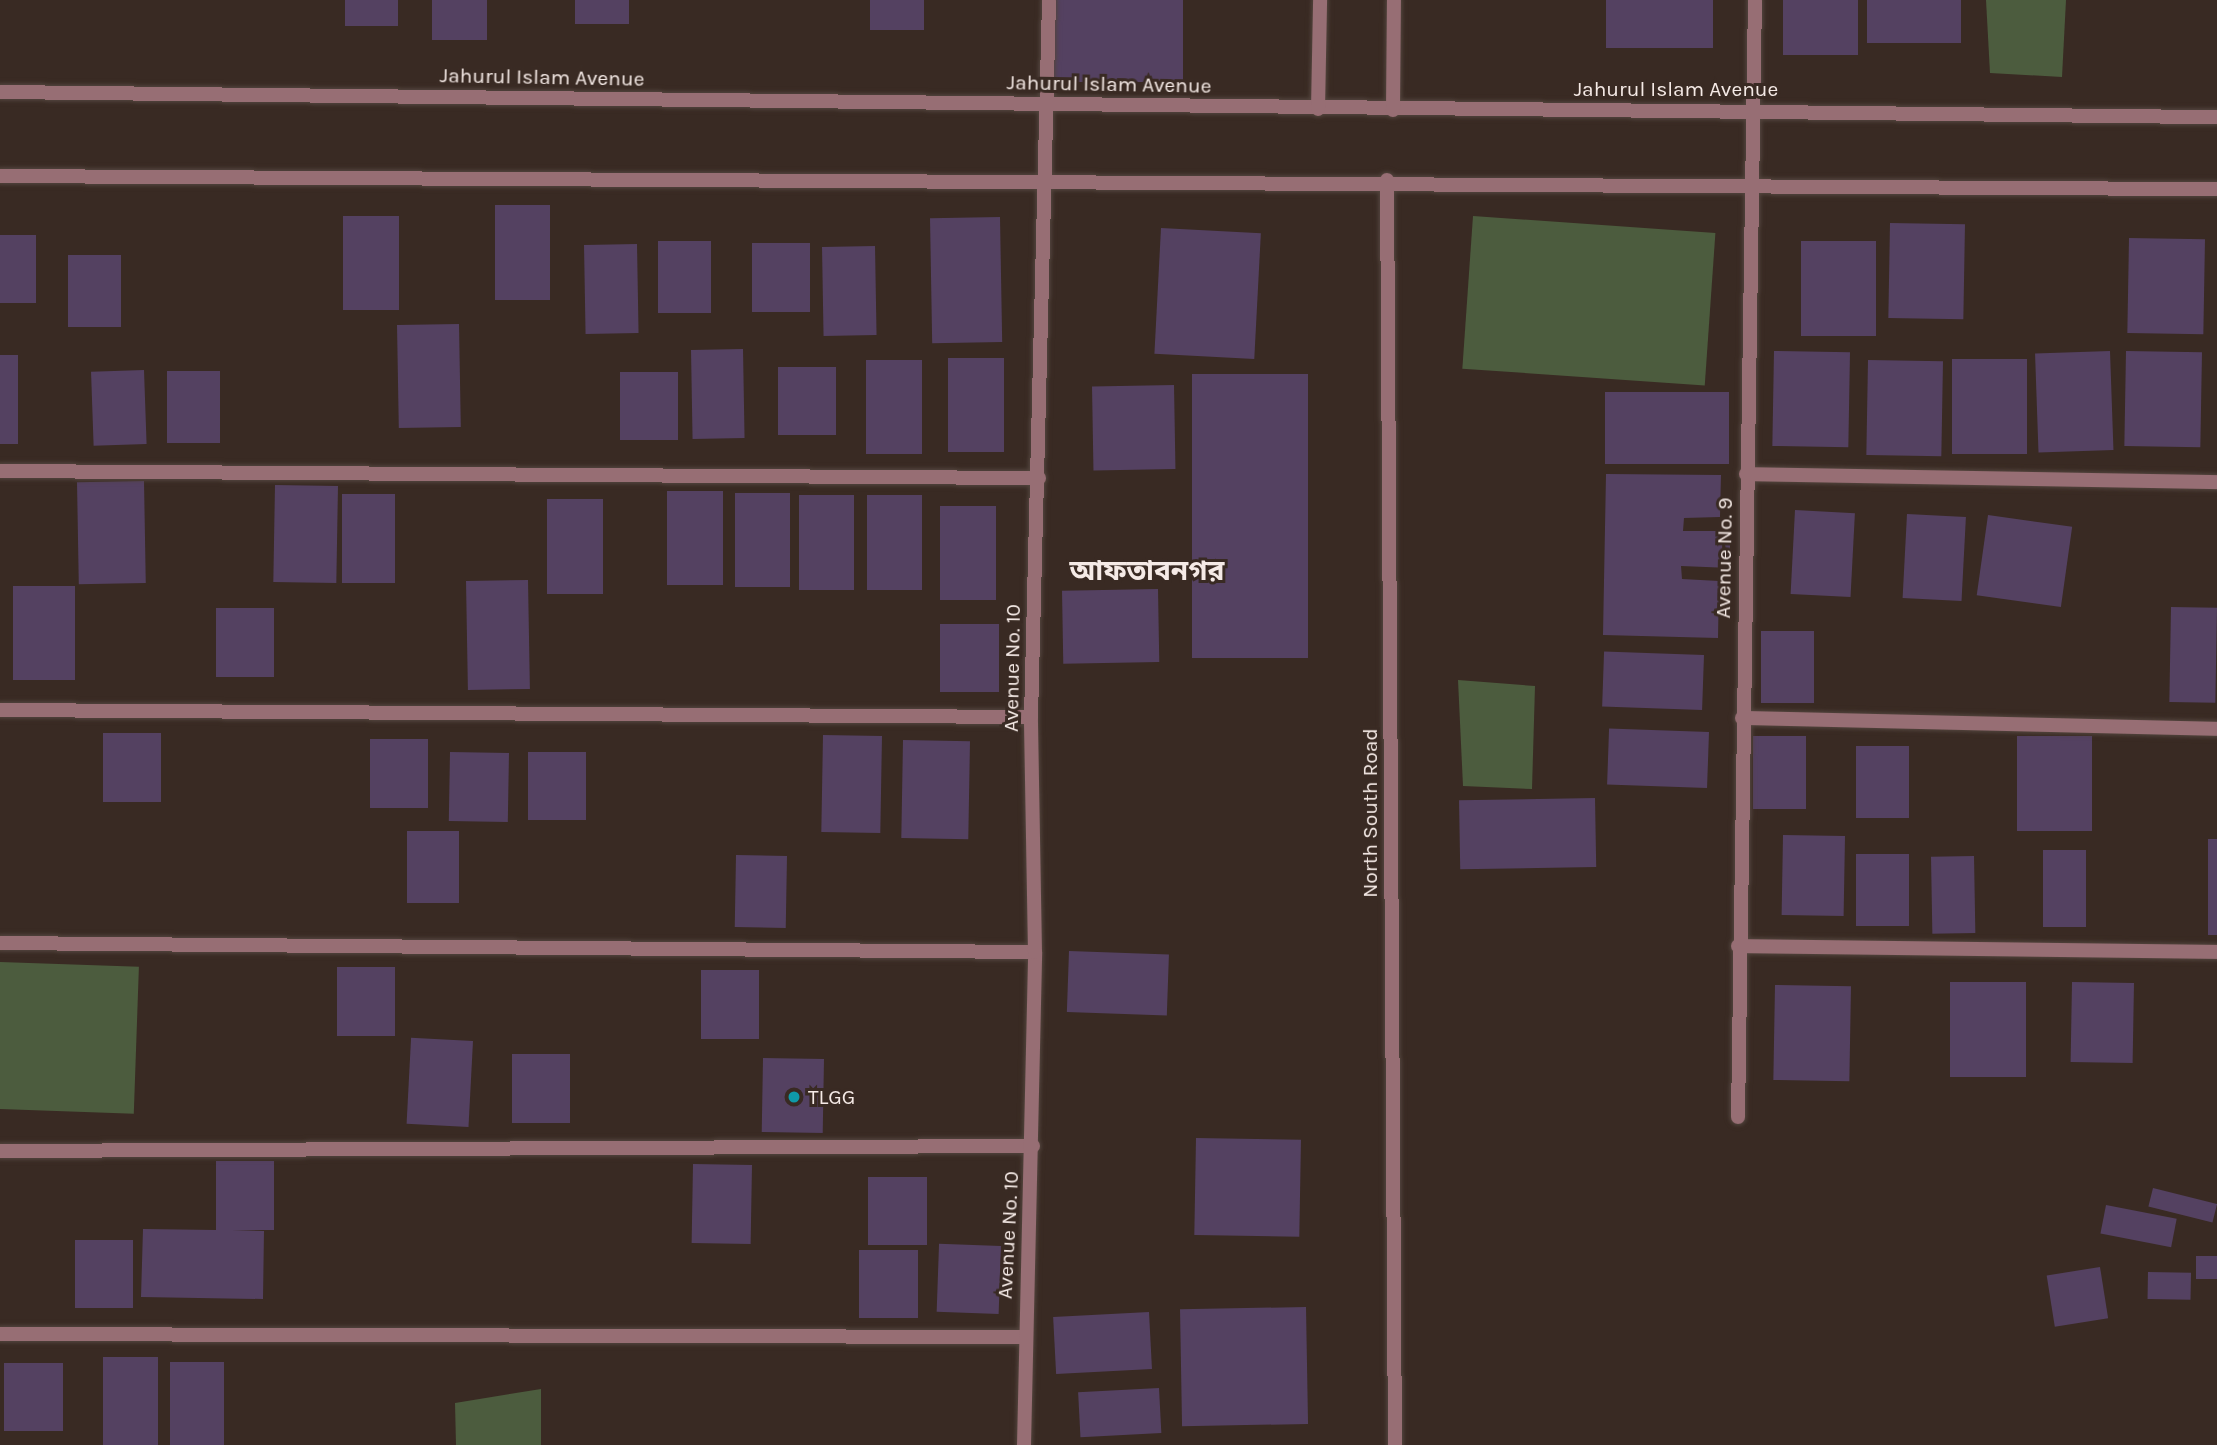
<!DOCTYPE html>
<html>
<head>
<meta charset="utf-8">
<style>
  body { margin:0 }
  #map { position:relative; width:2217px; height:1445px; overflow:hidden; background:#392a23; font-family:Karla,"Noto Sans Bengali",sans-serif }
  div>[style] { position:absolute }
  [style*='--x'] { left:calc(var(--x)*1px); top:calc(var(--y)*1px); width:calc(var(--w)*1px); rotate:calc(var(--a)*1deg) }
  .green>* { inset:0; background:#4c5c3e; transform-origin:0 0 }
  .building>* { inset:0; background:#544161; transform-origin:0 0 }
  .roads { filter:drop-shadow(0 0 2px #53453e) drop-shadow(0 0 2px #53453e) }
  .minor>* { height:14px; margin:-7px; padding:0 7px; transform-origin:7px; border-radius:7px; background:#976e74 }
  .tertiary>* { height:14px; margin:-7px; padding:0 7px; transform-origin:7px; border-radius:7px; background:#976e74 }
  .dots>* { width:19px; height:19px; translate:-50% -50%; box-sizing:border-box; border:4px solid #392a23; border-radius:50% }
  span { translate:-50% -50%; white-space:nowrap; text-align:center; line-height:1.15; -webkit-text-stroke:6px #392a23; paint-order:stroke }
  .street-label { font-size:21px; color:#f5eae6 }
  .poi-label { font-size:21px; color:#f5eae6 }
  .left { translate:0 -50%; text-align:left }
  .district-label { font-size:28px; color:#f5eae6; font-weight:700 }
</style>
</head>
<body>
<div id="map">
  <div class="green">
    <div style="clip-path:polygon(1986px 0,2066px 0,2062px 77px,1990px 73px)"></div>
    <div style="left:1473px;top:216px;width:243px;height:153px;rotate:4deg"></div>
    <div style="clip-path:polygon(1458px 680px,1535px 686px,1532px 789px,1463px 786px)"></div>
    <div style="left:0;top:962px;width:139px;height:147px;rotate:2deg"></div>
    <div style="clip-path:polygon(541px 1389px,541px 1445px,456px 1445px,455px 1403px)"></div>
  </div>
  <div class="building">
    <div style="left:345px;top:0;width:53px;height:26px"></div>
    <div style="left:432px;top:0;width:55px;height:40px"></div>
    <div style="left:575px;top:0;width:54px;height:24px"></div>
    <div style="left:870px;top:0;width:54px;height:30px"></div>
    <div style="left:1049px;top:0;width:134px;height:82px"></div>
    <div style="left:1606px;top:0;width:107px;height:48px"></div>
    <div style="left:1783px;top:0;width:75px;height:55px"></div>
    <div style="left:1867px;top:0;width:94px;height:43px"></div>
    <div style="left:495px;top:205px;width:55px;height:95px"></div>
    <div style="left:343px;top:216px;width:56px;height:94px"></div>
    <div style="left:1000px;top:217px;width:125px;height:70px;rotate:89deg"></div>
    <div style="left:1890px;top:223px;width:75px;height:95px;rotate:1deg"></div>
    <div style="left:1161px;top:228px;width:100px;height:126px;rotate:3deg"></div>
    <div style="left:0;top:235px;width:36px;height:68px"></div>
    <div style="left:2129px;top:238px;width:76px;height:95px;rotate:1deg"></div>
    <div style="left:658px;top:241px;width:53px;height:72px"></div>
    <div style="left:1801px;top:241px;width:75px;height:95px"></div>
    <div style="left:752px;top:243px;width:58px;height:69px"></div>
    <div style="left:637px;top:244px;width:89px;height:53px;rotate:89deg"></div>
    <div style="left:875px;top:246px;width:89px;height:53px;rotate:89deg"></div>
    <div style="left:68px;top:255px;width:53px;height:72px"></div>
    <div style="left:459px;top:324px;width:103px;height:62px;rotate:89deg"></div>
    <div style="left:743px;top:349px;width:89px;height:52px;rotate:89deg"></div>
    <div style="left:1774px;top:351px;width:76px;height:95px;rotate:1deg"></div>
    <div style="left:2110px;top:351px;width:99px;height:75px;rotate:88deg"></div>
    <div style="left:2126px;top:351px;width:76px;height:95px;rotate:1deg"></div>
    <div style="left:0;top:355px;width:18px;height:89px"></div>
    <div style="left:1004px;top:358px;width:94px;height:56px;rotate:90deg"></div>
    <div style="left:1952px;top:359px;width:75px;height:95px"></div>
    <div style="left:866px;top:360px;width:56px;height:94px"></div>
    <div style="left:1868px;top:360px;width:75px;height:95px;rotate:1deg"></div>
    <div style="left:778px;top:367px;width:58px;height:68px"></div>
    <div style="left:144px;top:370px;width:74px;height:53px;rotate:88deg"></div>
    <div style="left:167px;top:371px;width:53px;height:72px"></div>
    <div style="left:620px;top:372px;width:58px;height:68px"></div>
    <div style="left:1192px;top:374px;width:116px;height:284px"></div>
    <div style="left:1174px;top:385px;width:84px;height:82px;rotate:89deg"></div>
    <div style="left:1605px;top:392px;width:124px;height:72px"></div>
    <div style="clip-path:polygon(1606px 474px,1721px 475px,1720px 517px,1684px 518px,1683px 531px,1730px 531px,1730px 568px,1681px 566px,1682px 579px,1719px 581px,1718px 638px,1603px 635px)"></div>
    <div style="left:144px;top:481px;width:102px;height:67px;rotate:89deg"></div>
    <div style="left:275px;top:485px;width:63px;height:97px;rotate:1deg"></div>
    <div style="left:667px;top:491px;width:56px;height:94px"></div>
    <div style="left:735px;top:493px;width:55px;height:94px"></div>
    <div style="left:342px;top:494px;width:53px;height:89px"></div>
    <div style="left:799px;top:495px;width:55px;height:95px"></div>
    <div style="left:867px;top:495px;width:55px;height:95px"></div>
    <div style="left:547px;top:499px;width:56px;height:95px"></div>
    <div style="left:940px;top:506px;width:56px;height:94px"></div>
    <div style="left:1795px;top:510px;width:60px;height:84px;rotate:3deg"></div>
    <div style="left:1907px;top:514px;width:59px;height:84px;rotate:3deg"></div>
    <div style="left:1988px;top:515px;width:85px;height:81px;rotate:8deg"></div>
    <div style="left:528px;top:580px;width:109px;height:62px;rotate:89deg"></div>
    <div style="left:13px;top:586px;width:62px;height:94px"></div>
    <div style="left:1158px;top:589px;width:73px;height:96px;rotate:89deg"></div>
    <div style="left:2171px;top:607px;width:46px;height:95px;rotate:1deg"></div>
    <div style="left:216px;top:608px;width:58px;height:69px"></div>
    <div style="left:940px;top:624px;width:59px;height:68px"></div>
    <div style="left:1761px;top:631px;width:53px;height:72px"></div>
    <div style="left:1704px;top:655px;width:55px;height:100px;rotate:92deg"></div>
    <div style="left:1709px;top:732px;width:56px;height:100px;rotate:92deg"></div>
    <div style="left:103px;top:733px;width:58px;height:69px"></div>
    <div style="left:823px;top:735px;width:59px;height:97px;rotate:1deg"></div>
    <div style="left:1753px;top:736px;width:53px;height:73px"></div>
    <div style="left:2017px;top:736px;width:75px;height:95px"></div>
    <div style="left:370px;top:739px;width:58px;height:69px"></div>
    <div style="left:903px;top:740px;width:67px;height:98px;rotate:1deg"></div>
    <div style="left:1856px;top:746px;width:53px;height:72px"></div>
    <div style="left:450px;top:752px;width:59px;height:69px;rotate:1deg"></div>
    <div style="left:528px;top:752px;width:58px;height:68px"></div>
    <div style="left:1595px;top:798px;width:69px;height:136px;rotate:89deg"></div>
    <div style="left:407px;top:831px;width:52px;height:72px"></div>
    <div style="left:1845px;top:836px;width:80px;height:62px;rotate:91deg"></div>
    <div style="left:2208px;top:839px;width:9px;height:96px"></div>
    <div style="left:2043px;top:850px;width:43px;height:77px"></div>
    <div style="left:1856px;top:854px;width:53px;height:72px"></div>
    <div style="left:736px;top:855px;width:51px;height:72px;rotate:1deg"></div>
    <div style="left:1974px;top:856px;width:77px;height:43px;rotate:89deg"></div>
    <div style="left:1069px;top:951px;width:100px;height:61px;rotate:2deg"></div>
    <div style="left:337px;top:967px;width:58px;height:69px"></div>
    <div style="left:701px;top:970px;width:58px;height:69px"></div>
    <div style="left:1950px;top:982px;width:76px;height:95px"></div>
    <div style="left:2134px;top:983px;width:80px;height:62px;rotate:91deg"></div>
    <div style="left:1775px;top:985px;width:76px;height:95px;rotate:1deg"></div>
    <div style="left:473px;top:1041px;width:86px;height:62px;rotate:93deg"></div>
    <div style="left:512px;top:1054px;width:58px;height:69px"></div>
    <div style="left:824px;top:1059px;width:74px;height:61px;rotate:91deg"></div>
    <div style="left:1196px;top:1138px;width:105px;height:97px;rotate:1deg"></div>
    <div style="clip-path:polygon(216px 1161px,274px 1161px,274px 1230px,232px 1230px,264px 1231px,263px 1299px,141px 1297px,143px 1229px,216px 1230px)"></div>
    <div style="left:752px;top:1165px;width:79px;height:59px;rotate:91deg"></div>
    <div style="left:868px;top:1177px;width:59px;height:68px"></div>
    <div style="left:2153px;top:1188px;width:66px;height:19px;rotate:14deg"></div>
    <div style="left:2106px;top:1205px;width:72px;height:29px;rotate:11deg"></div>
    <div style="left:75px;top:1240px;width:58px;height:68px"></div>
    <div style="left:1001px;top:1246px;width:68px;height:62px;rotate:92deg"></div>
    <div style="left:859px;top:1250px;width:59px;height:68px"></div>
    <div style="left:2196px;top:1256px;width:21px;height:23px"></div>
    <div style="left:2100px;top:1267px;width:52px;height:54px;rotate:81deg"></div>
    <div style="left:2148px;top:1272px;width:43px;height:27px;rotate:1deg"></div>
    <div style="left:1306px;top:1307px;width:117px;height:126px;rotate:89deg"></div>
    <div style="left:1149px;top:1312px;width:57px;height:96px;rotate:87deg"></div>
    <div style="left:103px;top:1357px;width:55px;height:88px"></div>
    <div style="left:170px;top:1362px;width:54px;height:83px"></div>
    <div style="left:4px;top:1363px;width:59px;height:68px"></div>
    <div style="left:1159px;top:1388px;width:45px;height:81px;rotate:87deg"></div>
  </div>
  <div class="roads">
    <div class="minor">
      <div style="--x:1387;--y:180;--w:1265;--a:89.64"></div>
      <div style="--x:0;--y:471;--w:1039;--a:0.39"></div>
      <div style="--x:1746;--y:474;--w:471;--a:1"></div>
      <div style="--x:0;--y:710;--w:1031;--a:0.39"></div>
      <div style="--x:1742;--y:718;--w:475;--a:1.3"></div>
      <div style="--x:0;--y:943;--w:1035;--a:0.5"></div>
      <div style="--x:1738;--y:946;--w:479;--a:0.7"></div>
      <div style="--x:1738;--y:1117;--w:1117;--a:-89.13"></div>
      <div style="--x:0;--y:1151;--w:1033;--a:-0.28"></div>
      <div style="--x:0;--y:1334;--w:1024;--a:0.17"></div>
      <div style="--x:1024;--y:1445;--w:493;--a:-88.7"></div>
      <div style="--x:1035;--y:952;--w:235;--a:-91"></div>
      <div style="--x:1031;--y:717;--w:717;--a:-88.56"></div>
    </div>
    <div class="tertiary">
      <div style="--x:0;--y:92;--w:2217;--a:0.65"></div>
      <div style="--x:1318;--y:109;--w:109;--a:-88.9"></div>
      <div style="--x:1393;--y:110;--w:110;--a:-89.5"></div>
      <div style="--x:0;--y:176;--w:2217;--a:0.34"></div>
    </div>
  </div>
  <div class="dots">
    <div style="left:794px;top:1097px;background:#0f9aa8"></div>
  </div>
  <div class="street-label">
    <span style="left:542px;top:77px;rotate:1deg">Jahurul Islam Avenue</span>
    <span style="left:1109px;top:84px;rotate:1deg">Jahurul Islam Avenue</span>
    <span style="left:1676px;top:89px">Jahurul Islam Avenue</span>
    <span style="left:1724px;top:558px;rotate:-89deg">Avenue No. 9</span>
    <span style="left:1012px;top:668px;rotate:-89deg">Avenue No. 10</span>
    <span style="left:1370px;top:813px;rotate:-90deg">North South Road</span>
    <span style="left:1008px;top:1235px;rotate:-87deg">Avenue No. 10</span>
  </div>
  <div class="poi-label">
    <span class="left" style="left:808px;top:1097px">TLGG</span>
  </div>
  <div class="district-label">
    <span style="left:1147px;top:571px">আফতাবনগর</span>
  </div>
</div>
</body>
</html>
